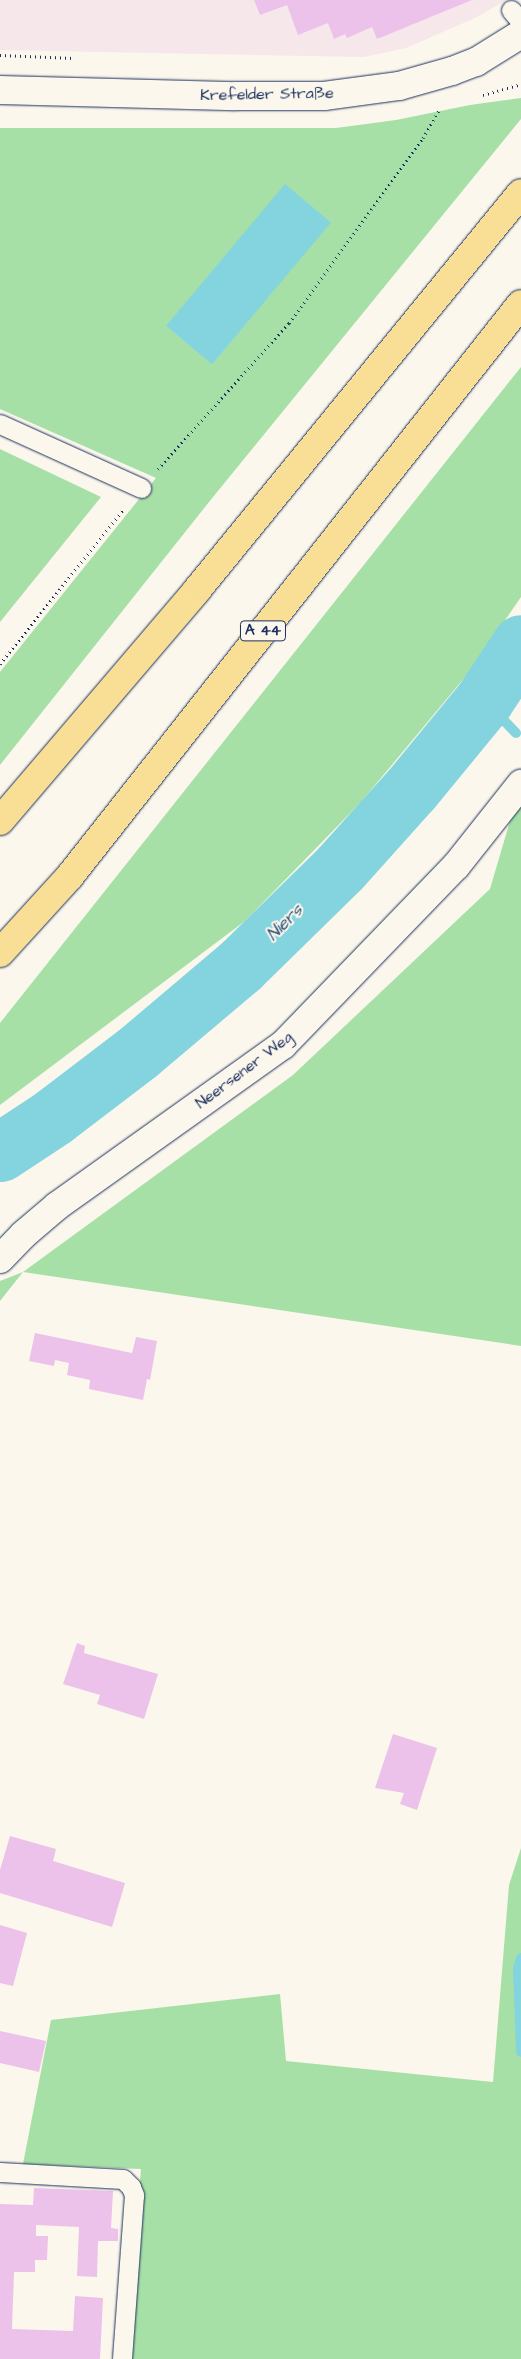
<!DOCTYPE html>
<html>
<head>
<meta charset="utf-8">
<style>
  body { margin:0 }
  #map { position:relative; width:521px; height:2359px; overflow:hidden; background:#fbf7ec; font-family:"Architects Daughter",sans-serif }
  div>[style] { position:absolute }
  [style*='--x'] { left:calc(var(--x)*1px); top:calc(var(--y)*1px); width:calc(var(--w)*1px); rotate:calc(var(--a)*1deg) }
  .built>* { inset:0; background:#f6e7eb }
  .green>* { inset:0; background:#a6e0a6 }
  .water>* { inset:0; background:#84d4df; transform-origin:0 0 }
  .stream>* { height:10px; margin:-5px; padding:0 5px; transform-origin:5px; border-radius:5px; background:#84d4df }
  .river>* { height:59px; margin:-29.5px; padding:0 29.5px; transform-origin:29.5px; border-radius:29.5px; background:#84d4df }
  .building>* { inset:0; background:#ecc2ea }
  .path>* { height:3px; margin-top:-1.5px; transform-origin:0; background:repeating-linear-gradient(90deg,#1b2f5e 0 1px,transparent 0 5px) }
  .roads { filter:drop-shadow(0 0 1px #1b2f5e) drop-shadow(0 0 1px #1b2f5e) }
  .lane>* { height:19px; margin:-9.5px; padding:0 9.5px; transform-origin:9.5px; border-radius:9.5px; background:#fbf7ec }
  .street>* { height:28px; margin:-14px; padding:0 14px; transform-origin:14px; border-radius:14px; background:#fbf7ec }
  .secondary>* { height:28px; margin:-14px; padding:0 14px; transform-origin:14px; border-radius:14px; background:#fbf7ec }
  .highway>* { height:28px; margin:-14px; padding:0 14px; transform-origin:14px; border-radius:14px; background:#f9df96 }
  span { translate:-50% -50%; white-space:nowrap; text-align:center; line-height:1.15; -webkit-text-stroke:4px #fbf7ec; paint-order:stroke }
  .shield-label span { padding:1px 4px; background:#fbf7ec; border:1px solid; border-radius:4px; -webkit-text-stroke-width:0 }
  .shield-label { font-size:15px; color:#1b2f5e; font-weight:700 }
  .street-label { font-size:16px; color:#1b2f5e }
  .water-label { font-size:18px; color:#35587e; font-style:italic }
</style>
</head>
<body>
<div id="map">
  <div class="built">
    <div style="clip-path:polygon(0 0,506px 0,475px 18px,406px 48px,364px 57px,0 50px)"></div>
  </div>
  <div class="green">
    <div style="clip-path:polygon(521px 98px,521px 119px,209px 502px,0 765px,0 672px,156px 478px,0 409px,0 128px,336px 128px,396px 120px,470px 105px)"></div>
    <div style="clip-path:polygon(521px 367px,521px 597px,470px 671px,361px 802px,245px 921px,0 1105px,0 1023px)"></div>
    <div style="clip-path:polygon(0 449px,101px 497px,0 622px)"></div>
    <div style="clip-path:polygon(521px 797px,521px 1346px,23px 1272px,0 1301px,0 1281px,23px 1272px,293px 1075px,490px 889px,515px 804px)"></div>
    <div style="clip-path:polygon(521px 1848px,521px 2359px,126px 2359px,141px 2169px,23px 2164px,51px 2020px,280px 1994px,286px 2061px,493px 2082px,509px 1885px)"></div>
  </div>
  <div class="water">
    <div style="left:285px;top:184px;width:60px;height:185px;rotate:40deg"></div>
  </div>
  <div class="stream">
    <div style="--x:484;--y:700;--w:46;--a:45.9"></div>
    <div style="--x:521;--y:1958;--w:11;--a:105"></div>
    <div style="--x:518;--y:1969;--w:83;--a:87.9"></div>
  </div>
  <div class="river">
    <div style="--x:0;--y:1152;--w:64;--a:-33.4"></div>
    <div style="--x:53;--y:1117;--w:106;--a:-37.3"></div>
    <div style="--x:137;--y:1053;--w:135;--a:-40.2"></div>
    <div style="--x:240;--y:966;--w:140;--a:-44.4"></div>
    <div style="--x:340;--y:868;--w:106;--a:-48.1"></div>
    <div style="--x:411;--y:789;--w:115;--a:-50.6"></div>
    <div style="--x:484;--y:700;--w:67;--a:-56.5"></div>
  </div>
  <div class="building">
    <div style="clip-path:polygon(254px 0,472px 0,377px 39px,372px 27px,347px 38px,345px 34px,334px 39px,328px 23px,298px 35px,287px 5px,260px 15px)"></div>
    <div style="clip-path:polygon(35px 1333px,132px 1353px,136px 1337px,157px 1341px,150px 1380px,147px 1379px,143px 1400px,89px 1389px,90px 1380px,67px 1375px,69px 1363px,55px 1360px,54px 1366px,29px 1361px)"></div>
    <div style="clip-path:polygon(77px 1643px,85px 1646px,84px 1653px,158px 1674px,144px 1719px,97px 1704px,100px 1695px,63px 1684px)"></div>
    <div style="clip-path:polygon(393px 1734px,437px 1748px,417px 1810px,400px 1804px,404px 1793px,375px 1788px)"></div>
    <div style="clip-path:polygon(10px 1836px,56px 1849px,53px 1861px,125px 1883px,112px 1927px,0 1893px,0 1870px)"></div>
    <div style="clip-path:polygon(0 1925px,27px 1933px,13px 1986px,0 1983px)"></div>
    <div style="clip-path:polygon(0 2031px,46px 2041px,39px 2072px,0 2063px)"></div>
    <div style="clip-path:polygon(34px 2188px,113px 2191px,111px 2228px,118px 2229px,118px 2241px,98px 2241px,97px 2277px,77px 2276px,79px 2227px,36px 2225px,36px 2236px,48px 2236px,47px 2260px,35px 2260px,35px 2272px,14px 2272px,12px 2329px,73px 2331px,75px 2296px,103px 2298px,100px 2359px,0 2359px,0 2204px,33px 2205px)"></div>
  </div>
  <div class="path">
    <div style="--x:0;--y:55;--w:74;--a:2.3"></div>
    <div style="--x:483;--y:95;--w:40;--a:-16"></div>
    <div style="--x:158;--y:469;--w:196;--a:-48.1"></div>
    <div style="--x:289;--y:323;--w:228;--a:-54.1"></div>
    <div style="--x:423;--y:138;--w:34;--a:-60"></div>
    <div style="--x:0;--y:664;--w:197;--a:-51.4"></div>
  </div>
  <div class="roads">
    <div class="lane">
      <div style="--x:511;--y:10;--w:16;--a:50"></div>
      <div style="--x:0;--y:424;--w:155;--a:24.4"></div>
      <div style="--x:0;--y:2172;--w:123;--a:3.3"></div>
      <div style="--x:123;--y:2179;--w:11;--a:45"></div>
      <div style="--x:131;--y:2187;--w:9;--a:69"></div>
      <div style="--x:134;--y:2195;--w:164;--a:94.2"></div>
    </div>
    <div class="street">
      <div style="--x:0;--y:1259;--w:33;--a:-46"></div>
      <div style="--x:23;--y:1235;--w:45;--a:-40.5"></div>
      <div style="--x:57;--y:1206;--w:277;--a:-35.5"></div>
      <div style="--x:283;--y:1045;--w:249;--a:-46"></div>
      <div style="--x:456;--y:866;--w:105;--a:-51.6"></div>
    </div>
    <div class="secondary">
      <div style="--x:0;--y:90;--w:236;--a:1.5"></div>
      <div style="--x:236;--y:96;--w:88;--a:0"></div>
      <div style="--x:324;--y:96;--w:76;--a:-7.6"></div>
      <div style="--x:399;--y:86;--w:55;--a:-15.8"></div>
      <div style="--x:452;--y:71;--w:26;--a:-21"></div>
      <div style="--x:476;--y:62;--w:53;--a:-31.9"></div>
    </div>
    <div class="highway">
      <div style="--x:0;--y:821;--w:304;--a:-49.5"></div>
      <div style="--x:197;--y:590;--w:512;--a:-50.78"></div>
      <div style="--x:0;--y:953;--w:104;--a:-47.7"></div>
      <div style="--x:70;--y:876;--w:728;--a:-51.75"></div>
    </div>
  </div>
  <div class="shield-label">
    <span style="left:263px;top:631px">A 44</span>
  </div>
  <div class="street-label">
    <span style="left:267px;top:94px;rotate:-1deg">Krefelder Straße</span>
    <span style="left:244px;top:1070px;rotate:-37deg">Neersener Weg</span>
  </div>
  <div class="water-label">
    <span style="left:285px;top:923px;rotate:-45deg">Niers</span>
  </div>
</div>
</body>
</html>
